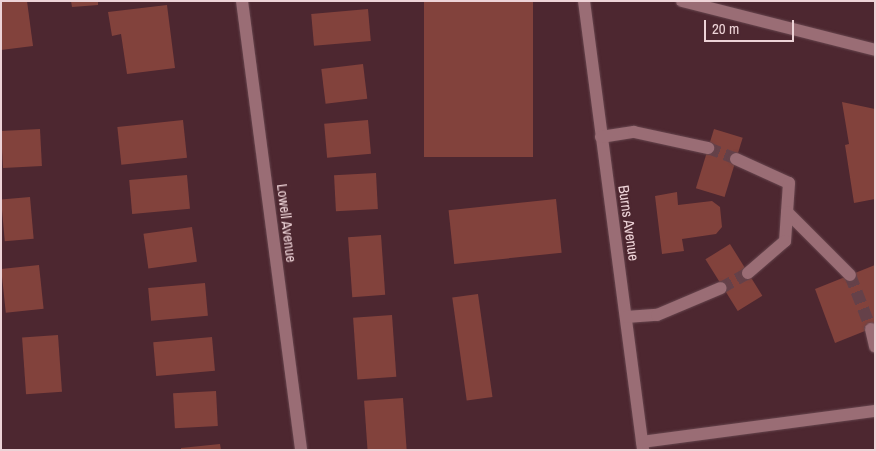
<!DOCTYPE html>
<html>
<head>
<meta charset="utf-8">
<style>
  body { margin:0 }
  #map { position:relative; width:876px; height:451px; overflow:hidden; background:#4d2730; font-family:"Archivo Narrow",sans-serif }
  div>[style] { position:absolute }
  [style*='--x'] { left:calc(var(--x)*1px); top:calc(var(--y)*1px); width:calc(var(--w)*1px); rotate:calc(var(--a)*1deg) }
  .building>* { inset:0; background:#82423c; transform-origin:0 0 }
  .minor-tunnel>* { height:12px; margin-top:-6px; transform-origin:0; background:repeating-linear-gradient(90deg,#654149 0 12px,transparent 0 18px) }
  .roads { filter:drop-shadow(0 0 1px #66454d) drop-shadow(0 0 1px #66454d) }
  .minor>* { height:12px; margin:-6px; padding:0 6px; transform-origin:6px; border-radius:6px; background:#9a6d75 }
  span { translate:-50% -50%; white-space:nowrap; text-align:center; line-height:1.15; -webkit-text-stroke:4.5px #4d2730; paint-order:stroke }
  .street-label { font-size:15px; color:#edd3d7 }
  .frame { position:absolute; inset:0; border:2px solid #edd3d7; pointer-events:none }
  .scale { position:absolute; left:704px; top:20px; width:90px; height:22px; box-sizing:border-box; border:2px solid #edd3d7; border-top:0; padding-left:6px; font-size:15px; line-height:18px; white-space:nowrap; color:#edd3d7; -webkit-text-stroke:4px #4d2730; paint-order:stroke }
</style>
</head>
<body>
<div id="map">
  <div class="building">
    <div style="clip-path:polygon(1px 1px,27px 1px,33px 46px,1px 50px)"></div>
    <div style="clip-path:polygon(71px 1px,98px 1px,98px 5px,72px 7px)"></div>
    <div style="left:424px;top:1px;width:109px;height:156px"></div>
    <div style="clip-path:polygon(167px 5px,175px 68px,127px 74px,121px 34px,112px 36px,108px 12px)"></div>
    <div style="left:368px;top:9px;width:32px;height:57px;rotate:85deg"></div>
    <div style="left:363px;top:64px;width:35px;height:42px;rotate:83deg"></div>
    <div style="clip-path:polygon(842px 102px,875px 109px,875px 199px,854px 203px,845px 145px,849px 144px)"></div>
    <div style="left:183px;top:120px;width:38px;height:66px;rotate:84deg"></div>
    <div style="left:368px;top:120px;width:34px;height:44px;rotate:85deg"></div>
    <div style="left:40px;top:129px;width:37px;height:39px;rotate:87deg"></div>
    <div style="left:714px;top:129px;width:30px;height:62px;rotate:17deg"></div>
    <div style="left:376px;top:173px;width:36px;height:42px;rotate:87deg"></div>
    <div style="left:187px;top:175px;width:34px;height:58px;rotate:85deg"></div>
    <div style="clip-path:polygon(677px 192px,678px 205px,712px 201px,720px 207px,722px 227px,716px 234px,682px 239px,684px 251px,662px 254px,655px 196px)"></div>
    <div style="left:30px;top:197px;width:42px;height:29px;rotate:85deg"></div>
    <div style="left:556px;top:199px;width:54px;height:108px;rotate:84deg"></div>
    <div style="left:192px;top:227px;width:35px;height:49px;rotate:82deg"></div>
    <div style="left:381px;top:235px;width:60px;height:33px;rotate:86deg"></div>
    <div style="left:730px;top:244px;width:61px;height:29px;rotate:58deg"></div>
    <div style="left:39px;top:265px;width:44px;height:38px;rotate:84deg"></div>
    <div style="clip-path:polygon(875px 265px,875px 327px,835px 343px,815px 289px)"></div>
    <div style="left:205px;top:283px;width:33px;height:57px;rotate:85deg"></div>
    <div style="left:478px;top:294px;width:104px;height:26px;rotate:82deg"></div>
    <div style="left:392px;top:315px;width:62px;height:39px;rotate:86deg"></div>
    <div style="left:58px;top:335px;width:57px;height:36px;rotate:86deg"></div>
    <div style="left:212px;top:337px;width:34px;height:59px;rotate:85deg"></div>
    <div style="left:216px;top:391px;width:35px;height:43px;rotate:87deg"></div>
    <div style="left:403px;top:398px;width:52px;height:39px;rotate:86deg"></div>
    <div style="clip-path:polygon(220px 444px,221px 450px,181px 450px,181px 448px)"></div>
  </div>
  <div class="minor-tunnel">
    <div style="--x:708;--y:148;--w:30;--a:21"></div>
    <div style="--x:850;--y:275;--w:58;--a:68.7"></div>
    <div style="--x:721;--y:288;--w:31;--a:-29"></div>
  </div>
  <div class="roads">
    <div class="minor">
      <div style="--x:242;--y:1;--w:453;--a:82.5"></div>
      <div style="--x:584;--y:1;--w:453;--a:82.5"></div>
      <div style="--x:682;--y:1;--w:199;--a:14.2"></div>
      <div style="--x:601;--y:137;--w:33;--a:-9"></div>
      <div style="--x:634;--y:132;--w:76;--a:12.2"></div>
      <div style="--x:736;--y:159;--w:58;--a:24.4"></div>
      <div style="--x:789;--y:183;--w:58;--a:93.9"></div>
      <div style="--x:785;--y:241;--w:49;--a:139.1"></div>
      <div style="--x:787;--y:212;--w:89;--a:45"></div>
      <div style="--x:626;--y:317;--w:31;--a:-4"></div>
      <div style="--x:657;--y:315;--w:69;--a:-22.9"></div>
      <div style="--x:871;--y:329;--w:18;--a:77"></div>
      <div style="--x:642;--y:442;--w:235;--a:-7.6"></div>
    </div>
  </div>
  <div class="street-label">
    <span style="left:287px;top:223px;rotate:83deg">Lowell Avenue</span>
    <span style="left:629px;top:223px;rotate:82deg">Burns Avenue</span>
  </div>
  <div class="frame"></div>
  <div class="scale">20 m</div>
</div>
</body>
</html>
